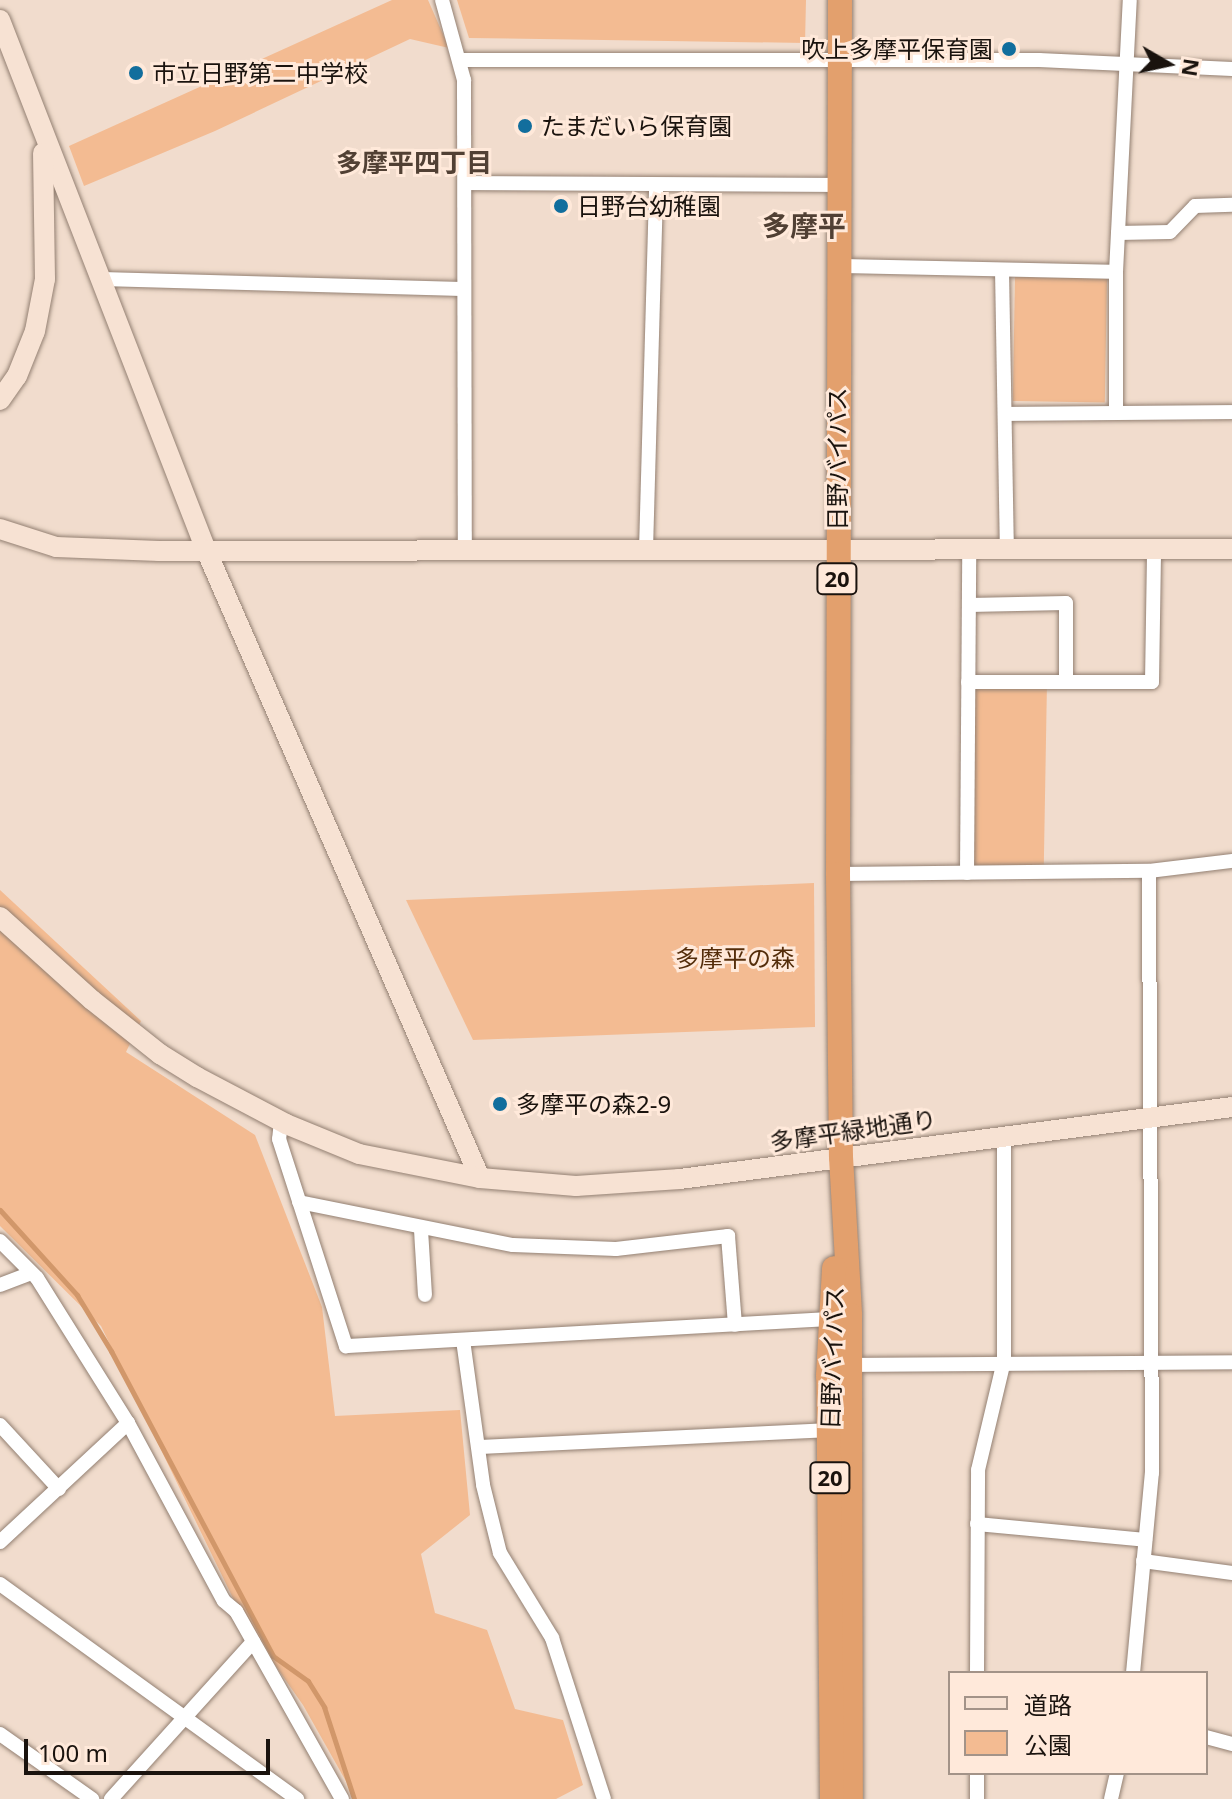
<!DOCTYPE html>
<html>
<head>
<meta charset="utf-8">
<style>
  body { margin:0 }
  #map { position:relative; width:1232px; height:1799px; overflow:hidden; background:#f1dccd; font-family:"Noto Sans","Noto Sans JP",sans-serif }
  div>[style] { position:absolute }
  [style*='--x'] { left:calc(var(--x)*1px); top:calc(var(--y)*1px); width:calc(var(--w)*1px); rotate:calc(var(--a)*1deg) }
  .green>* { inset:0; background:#f3bb92; transform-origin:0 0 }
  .stream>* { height:5px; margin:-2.5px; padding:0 2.5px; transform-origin:2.5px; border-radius:2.5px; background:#d1976a }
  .roads { filter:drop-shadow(0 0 2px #938072) drop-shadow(0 0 2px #938072) }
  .street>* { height:14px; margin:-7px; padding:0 7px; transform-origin:7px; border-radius:7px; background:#fff }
  .secondary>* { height:20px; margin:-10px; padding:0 10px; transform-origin:10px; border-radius:10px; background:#f7e2d3 }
  .highway>* { height:24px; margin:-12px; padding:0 12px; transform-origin:12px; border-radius:12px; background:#e3a06d }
  .dots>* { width:22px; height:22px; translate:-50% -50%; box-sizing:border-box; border:4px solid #ffe9da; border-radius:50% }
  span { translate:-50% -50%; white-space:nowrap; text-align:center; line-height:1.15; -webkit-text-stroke:6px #ffe9da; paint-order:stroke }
  .shield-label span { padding:2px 6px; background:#ffe9da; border:2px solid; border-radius:6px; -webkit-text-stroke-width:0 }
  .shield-label { font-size:22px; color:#1a130e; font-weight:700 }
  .poi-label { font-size:24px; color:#1a130e }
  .right { translate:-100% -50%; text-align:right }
  .left { translate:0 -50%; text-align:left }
  .street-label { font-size:24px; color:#1a130e }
  .park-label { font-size:24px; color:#542d0a }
  .neighbourhood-label { font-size:26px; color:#514034; font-weight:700 }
  .quarter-label { font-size:28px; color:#514034; font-weight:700 }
  .legend { position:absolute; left:948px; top:1671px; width:260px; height:104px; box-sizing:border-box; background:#ffe9da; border:2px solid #a39388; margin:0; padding:10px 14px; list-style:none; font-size:24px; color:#1a130e }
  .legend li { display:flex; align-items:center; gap:16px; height:40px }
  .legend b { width:40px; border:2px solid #a39388 }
  .north { position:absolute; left:1128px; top:24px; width:80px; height:80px; -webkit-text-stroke:6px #ffe9da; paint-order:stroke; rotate:99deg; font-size:22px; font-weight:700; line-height:32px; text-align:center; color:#1a130e }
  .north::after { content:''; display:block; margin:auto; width:28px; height:36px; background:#1a130e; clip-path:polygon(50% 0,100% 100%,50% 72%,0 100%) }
  .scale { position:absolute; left:24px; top:1739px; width:246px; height:36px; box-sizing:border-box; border:4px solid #1a130e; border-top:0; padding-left:10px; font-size:24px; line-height:28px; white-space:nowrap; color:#1a130e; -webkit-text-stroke:6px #ffe9da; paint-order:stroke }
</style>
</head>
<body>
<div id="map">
  <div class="green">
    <div style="clip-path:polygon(392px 0,428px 0,449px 48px,410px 39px,215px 131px,84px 186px,69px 146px)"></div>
    <div style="clip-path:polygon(457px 0,806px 0,805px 43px,469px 38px)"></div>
    <div style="left:1015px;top:277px;width:92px;height:124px;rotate:1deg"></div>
    <div style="left:1047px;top:682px;width:190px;height:79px;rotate:91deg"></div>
    <div style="clip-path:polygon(814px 883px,815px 1027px,473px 1040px,406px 900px)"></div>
    <div style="clip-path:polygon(0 890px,141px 1021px,126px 1052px,255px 1135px,322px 1307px,335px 1416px,460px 1410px,470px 1515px,421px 1554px,435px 1613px,487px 1630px,515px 1709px,563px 1720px,583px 1785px,556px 1799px,356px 1799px,303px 1705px,244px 1621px,101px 1326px,0 1226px)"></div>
  </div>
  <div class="stream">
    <div style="--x:0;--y:1210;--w:115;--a:47.8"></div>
    <div style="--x:77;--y:1295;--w:66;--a:58.7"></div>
    <div style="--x:111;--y:1351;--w:345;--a:62"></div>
    <div style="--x:273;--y:1656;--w:43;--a:35.5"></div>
    <div style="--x:308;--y:1681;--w:31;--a:58"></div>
    <div style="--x:324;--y:1707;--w:97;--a:71.9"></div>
  </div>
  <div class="roads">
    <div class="street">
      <div style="--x:442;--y:0;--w:83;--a:74.6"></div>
      <div style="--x:464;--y:80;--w:468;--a:89.9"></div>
      <div style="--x:462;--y:60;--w:577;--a:0"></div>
      <div style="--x:1039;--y:60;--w:193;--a:2.7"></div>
      <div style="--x:465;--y:183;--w:374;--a:0.3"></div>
      <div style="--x:1118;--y:233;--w:52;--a:-1.1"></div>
      <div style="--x:1170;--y:232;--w:36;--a:-46"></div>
      <div style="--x:1195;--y:206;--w:37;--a:-2"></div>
      <div style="--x:838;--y:266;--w:278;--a:1.2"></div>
      <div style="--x:1002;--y:270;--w:278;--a:89"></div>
      <div style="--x:100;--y:279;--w:364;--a:1.6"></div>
      <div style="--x:1116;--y:413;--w:141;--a:-90"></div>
      <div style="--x:1116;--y:272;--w:272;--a:-87.1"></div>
      <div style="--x:1005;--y:414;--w:227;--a:-0.5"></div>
      <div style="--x:646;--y:550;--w:365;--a:-88.4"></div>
      <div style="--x:969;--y:605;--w:97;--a:-1.2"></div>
      <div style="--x:1066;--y:603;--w:79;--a:90"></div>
      <div style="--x:968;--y:682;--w:184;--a:0"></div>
      <div style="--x:1152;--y:682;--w:133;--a:-89.1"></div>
      <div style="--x:967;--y:873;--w:326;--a:-89.6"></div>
      <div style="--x:838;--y:874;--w:311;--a:-0.6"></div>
      <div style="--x:1149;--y:871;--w:84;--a:-6.9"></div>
      <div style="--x:281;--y:1121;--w:18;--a:96"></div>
      <div style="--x:279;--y:1139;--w:218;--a:72.1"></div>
      <div style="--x:346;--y:1346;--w:486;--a:-3.2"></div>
      <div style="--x:299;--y:1202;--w:218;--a:11.4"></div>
      <div style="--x:513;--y:1245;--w:103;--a:2.2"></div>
      <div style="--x:616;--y:1249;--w:113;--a:-6.6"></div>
      <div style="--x:728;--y:1236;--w:89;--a:85.5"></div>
      <div style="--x:421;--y:1230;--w:65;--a:86.5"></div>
      <div style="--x:0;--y:1241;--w:52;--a:45"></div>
      <div style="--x:37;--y:1278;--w:171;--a:57.9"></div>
      <div style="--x:128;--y:1423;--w:202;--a:61.7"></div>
      <div style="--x:224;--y:1601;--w:16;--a:40"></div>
      <div style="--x:236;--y:1611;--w:216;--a:60.6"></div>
      <div style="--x:0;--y:1285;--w:33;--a:-21"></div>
      <div style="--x:463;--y:1340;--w:146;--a:82.1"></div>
      <div style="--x:483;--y:1485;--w:70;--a:76"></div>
      <div style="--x:500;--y:1553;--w:100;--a:58.5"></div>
      <div style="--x:552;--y:1638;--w:169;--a:72.1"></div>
      <div style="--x:850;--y:1365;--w:382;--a:-0.4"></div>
      <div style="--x:0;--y:1425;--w:87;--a:47.3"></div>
      <div style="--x:482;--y:1447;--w:347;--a:-2.8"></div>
      <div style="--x:977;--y:1524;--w:169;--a:5.4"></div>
      <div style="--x:0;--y:1542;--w:175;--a:-42.9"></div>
      <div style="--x:1143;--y:1561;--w:90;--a:7.7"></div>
      <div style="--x:0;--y:1584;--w:367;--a:35.9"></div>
      <div style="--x:977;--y:1673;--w:203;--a:-89.7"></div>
      <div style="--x:978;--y:1470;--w:112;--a:-76.6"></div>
      <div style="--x:1004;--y:1361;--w:225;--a:-90"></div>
      <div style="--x:1133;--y:1673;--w:201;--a:-84.6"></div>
      <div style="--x:1152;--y:1473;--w:602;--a:-90.29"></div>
      <div style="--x:0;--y:1734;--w:113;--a:35.2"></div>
      <div style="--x:1206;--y:1737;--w:27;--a:15"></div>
      <div style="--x:977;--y:1773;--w:26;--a:90"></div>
      <div style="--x:111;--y:1799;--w:212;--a:-47.9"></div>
      <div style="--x:1111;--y:1799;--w:27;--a:-77"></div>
    </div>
    <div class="secondary">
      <div style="--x:0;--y:20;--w:569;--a:68.76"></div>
      <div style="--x:206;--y:550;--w:685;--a:66.43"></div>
      <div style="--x:0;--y:400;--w:29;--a:-55"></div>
      <div style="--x:17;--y:376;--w:48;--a:-68.2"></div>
      <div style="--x:35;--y:331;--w:53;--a:-79.1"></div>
      <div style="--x:45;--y:279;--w:126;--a:-90.9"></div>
      <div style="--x:0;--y:529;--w:59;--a:17.8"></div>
      <div style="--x:56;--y:547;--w:103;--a:2.2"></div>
      <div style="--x:159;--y:551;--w:1073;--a:-0.11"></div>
      <div style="--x:0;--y:917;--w:124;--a:42.1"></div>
      <div style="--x:92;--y:1000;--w:87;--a:38.5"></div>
      <div style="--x:160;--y:1054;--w:44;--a:31.9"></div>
      <div style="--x:197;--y:1077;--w:101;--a:27.8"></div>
      <div style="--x:286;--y:1124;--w:79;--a:22.3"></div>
      <div style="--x:359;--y:1154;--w:123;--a:11.2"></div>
      <div style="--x:480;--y:1178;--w:96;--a:4.8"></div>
      <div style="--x:576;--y:1186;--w:104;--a:-3.9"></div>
      <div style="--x:680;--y:1179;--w:557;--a:-7.43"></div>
    </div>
    <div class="highway">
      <div style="--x:840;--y:0;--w:874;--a:90.13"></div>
      <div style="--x:838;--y:874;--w:283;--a:89.4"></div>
      <div style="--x:841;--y:1157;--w:158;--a:86.7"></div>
      <div style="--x:850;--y:1315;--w:484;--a:89.9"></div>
      <div style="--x:832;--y:1799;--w:423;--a:-90.5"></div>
      <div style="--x:828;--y:1376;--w:108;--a:-86.8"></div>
    </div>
  </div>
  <div class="dots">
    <div style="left:1009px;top:49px;background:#126e9d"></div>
    <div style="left:136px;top:73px;background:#126e9d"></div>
    <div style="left:525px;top:126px;background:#126e9d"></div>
    <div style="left:561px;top:206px;background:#126e9d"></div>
    <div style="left:500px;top:1104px;background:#126e9d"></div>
  </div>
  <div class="shield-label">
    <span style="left:837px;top:579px">20</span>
    <span style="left:830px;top:1478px">20</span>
  </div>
  <div class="poi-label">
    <span class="right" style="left:993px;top:49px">吹上多摩平保育園</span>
    <span class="left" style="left:152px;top:73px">市立日野第二中学校</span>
    <span class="left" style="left:541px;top:126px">たまだいら保育園</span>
    <span class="left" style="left:577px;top:206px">日野台幼稚園</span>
    <span class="left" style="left:516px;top:1104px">多摩平の森2-9</span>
  </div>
  <div class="street-label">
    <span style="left:837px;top:459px;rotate:-90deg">日野バイパス</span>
    <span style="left:853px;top:1130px;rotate:-8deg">多摩平緑地通り</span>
    <span style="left:832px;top:1358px;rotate:-88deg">日野バイパス</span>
  </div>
  <div class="park-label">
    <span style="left:735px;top:958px">多摩平の森</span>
  </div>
  <div class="neighbourhood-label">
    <span style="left:414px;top:163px">多摩平四丁目</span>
  </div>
  <div class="quarter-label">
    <span style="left:804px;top:225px">多摩平</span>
  </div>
  <ul class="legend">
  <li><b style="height:10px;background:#f7e2d3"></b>道路</li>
  <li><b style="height:22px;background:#f3bb92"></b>公園</li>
  </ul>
  <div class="north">N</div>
  <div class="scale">100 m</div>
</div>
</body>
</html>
